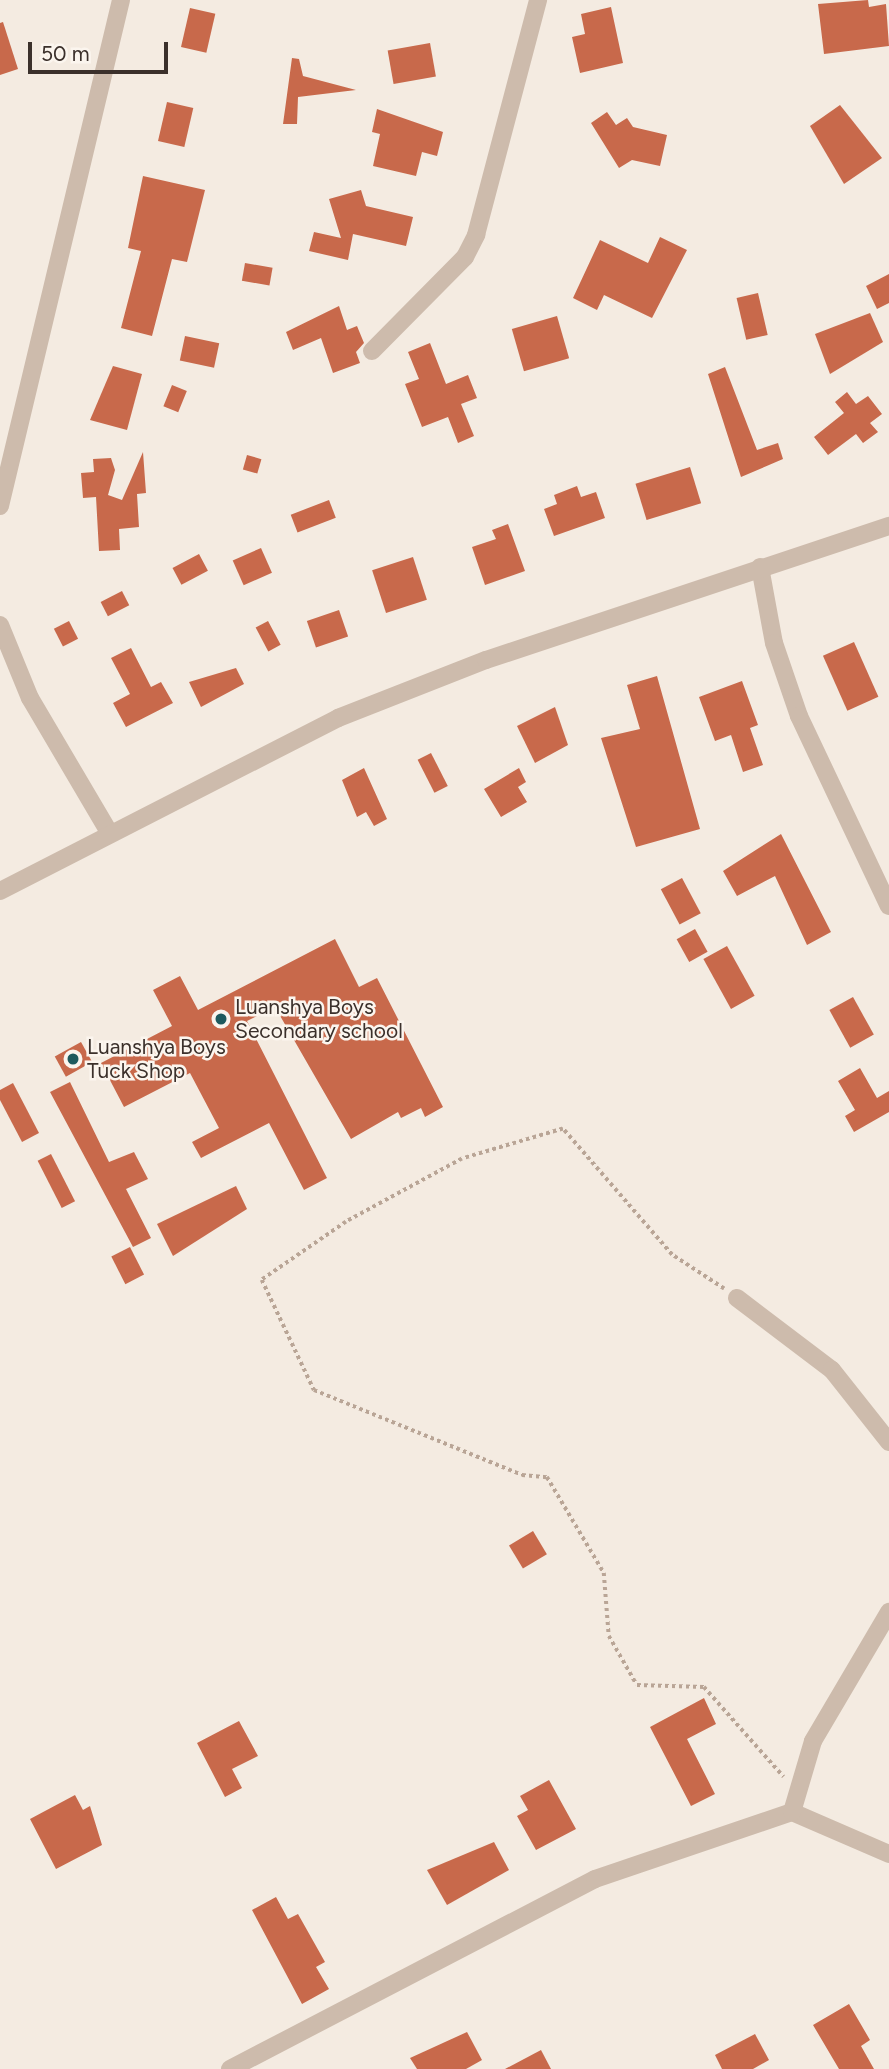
<!DOCTYPE html>
<html>
<head>
<meta charset="utf-8">
<style>
  body { margin:0 }
  #map { position:relative; width:889px; height:2069px; overflow:hidden; background:#f4ebe1; font-family:Figtree,sans-serif }
  div>[style] { position:absolute }
  [style*='--x'] { left:calc(var(--x)*1px); top:calc(var(--y)*1px); width:calc(var(--w)*1px); rotate:calc(var(--a)*1deg) }
  .building>* { inset:0; background:#c8694b; transform-origin:0 0 }
  .path>* { height:3.5px; margin-top:-1.75px; transform-origin:0; background:repeating-linear-gradient(90deg,#b9a596 0 3.5px,transparent 0 7px) }
  .minor>* { height:18px; margin:-9px; padding:0 9px; transform-origin:9px; border-radius:9px; background:#cdbbac }
  .dots>* { width:19px; height:19px; translate:-50% -50%; box-sizing:border-box; border:4px solid #fbf5ee; border-radius:50% }
  span { translate:-50% -50%; white-space:nowrap; text-align:center; line-height:1.15; -webkit-text-stroke:5px #fbf5ee; paint-order:stroke }
  .poi-label { font-size:21px; color:#3b302b }
  .left { translate:0 -50%; text-align:left }
  .scale { position:absolute; left:28px; top:42px; width:140px; height:32px; box-sizing:border-box; border:4px solid #3b302b; border-top:0; padding-left:9px; font-size:21px; line-height:24px; white-space:nowrap; color:#3b302b; -webkit-text-stroke:5px #fbf5ee; paint-order:stroke }
</style>
</head>
<body>
<div id="map">
  <div class="building">
    <div style="clip-path:polygon(868px 0,869px 7px,886px 4px,889px 46px,824px 54px,818px 4px)"></div>
    <div style="clip-path:polygon(611px 7px,623px 63px,580px 73px,572px 37px,585px 34px,581px 14px)"></div>
    <div style="left:190px;top:8px;width:26px;height:40px;rotate:13deg"></div>
    <div style="clip-path:polygon(3px 22px,18px 69px,0 75px,0 23px)"></div>
    <div style="left:430px;top:43px;width:34px;height:43px;rotate:80deg"></div>
    <div style="clip-path:polygon(292px 58px,299px 59px,303px 76px,356px 90px,298px 97px,297px 124px,283px 124px)"></div>
    <div style="left:167px;top:102px;width:27px;height:40px;rotate:13deg"></div>
    <div style="clip-path:polygon(840px 105px,882px 158px,844px 184px,810px 126px)"></div>
    <div style="clip-path:polygon(377px 109px,443px 132px,437px 156px,422px 152px,416px 176px,373px 166px,380px 134px,372px 132px)"></div>
    <div style="clip-path:polygon(607px 112px,616px 125px,627px 118px,633px 127px,667px 135px,660px 166px,632px 160px,619px 168px,591px 123px)"></div>
    <div style="clip-path:polygon(143px 176px,205px 190px,187px 262px,172px 259px,152px 336px,121px 328px,141px 251px,128px 248px)"></div>
    <div style="clip-path:polygon(361px 190px,366px 206px,413px 217px,406px 246px,353px 234px,348px 260px,309px 251px,314px 232px,341px 238px,329px 199px)"></div>
    <div style="clip-path:polygon(660px 237px,687px 250px,652px 318px,604px 295px,597px 310px,573px 298px,600px 240px,648px 263px)"></div>
    <div style="left:245px;top:263px;width:28px;height:18px;rotate:10deg"></div>
    <div style="clip-path:polygon(889px 274px,889px 303px,877px 309px,866px 286px)"></div>
    <div style="left:758px;top:293px;width:43px;height:22px;rotate:77deg"></div>
    <div style="clip-path:polygon(339px 306px,347px 330px,357px 326px,364px 343px,356px 352px,360px 363px,333px 373px,321px 338px,293px 350px,286px 332px)"></div>
    <div style="clip-path:polygon(870px 313px,883px 342px,830px 374px,815px 334px)"></div>
    <div style="left:557px;top:316px;width:44px;height:47px;rotate:74deg"></div>
    <div style="left:185px;top:336px;width:35px;height:25px;rotate:12deg"></div>
    <div style="clip-path:polygon(430px 343px,446px 384px,468px 375px,477px 398px,461px 404px,474px 436px,458px 443px,448px 417px,422px 427px,405px 384px,419px 379px,408px 352px)"></div>
    <div style="clip-path:polygon(113px 366px,142px 374px,127px 430px,90px 420px)"></div>
    <div style="clip-path:polygon(725px 367px,757px 450px,778px 443px,783px 459px,741px 477px,708px 374px)"></div>
    <div style="left:172px;top:385px;width:16px;height:23px;rotate:22deg"></div>
    <div style="clip-path:polygon(847px 392px,856px 404px,868px 396px,882px 414px,870px 423px,878px 432px,863px 443px,856px 434px,828px 455px,814px 437px,844px 413px,835px 402px)"></div>
    <div style="clip-path:polygon(143px 452px,146px 493px,137px 494px,139px 527px,119px 529px,120px 550px,99px 551px,96px 497px,83px 498px,81px 473px,94px 472px,93px 459px,111px 458px,115px 470px,108px 495px,122px 500px)"></div>
    <div style="left:247px;top:455px;width:15px;height:15px;rotate:16deg"></div>
    <div style="left:690px;top:467px;width:38px;height:57px;rotate:73deg"></div>
    <div style="clip-path:polygon(577px 486px,581px 497px,596px 492px,605px 518px,554px 536px,544px 509px,557px 504px,554px 495px)"></div>
    <div style="left:329px;top:500px;width:19px;height:41px;rotate:69deg"></div>
    <div style="clip-path:polygon(508px 524px,525px 571px,485px 585px,472px 547px,496px 539px,492px 530px)"></div>
    <div style="left:261px;top:548px;width:27px;height:31px;rotate:66deg"></div>
    <div style="left:199px;top:554px;width:19px;height:30px;rotate:62deg"></div>
    <div style="left:413px;top:557px;width:45px;height:43px;rotate:72deg"></div>
    <div style="left:122px;top:591px;width:16px;height:24px;rotate:63deg"></div>
    <div style="left:339px;top:610px;width:28px;height:34px;rotate:71deg"></div>
    <div style="left:69px;top:621px;width:20px;height:17px;rotate:63deg"></div>
    <div style="left:268px;top:621px;width:27px;height:14px;rotate:62deg"></div>
    <div style="left:854px;top:642px;width:60px;height:34px;rotate:66deg"></div>
    <div style="clip-path:polygon(131px 648px,151px 687px,161px 682px,173px 703px,126px 727px,113px 703px,130px 694px,111px 658px)"></div>
    <div style="clip-path:polygon(236px 668px,244px 684px,201px 707px,189px 682px)"></div>
    <div style="clip-path:polygon(657px 676px,700px 829px,636px 847px,601px 738px,640px 729px,627px 685px)"></div>
    <div style="clip-path:polygon(742px 681px,758px 725px,750px 728px,763px 765px,743px 772px,731px 735px,715px 741px,699px 697px)"></div>
    <div style="clip-path:polygon(555px 707px,568px 745px,535px 763px,517px 726px)"></div>
    <div style="left:431px;top:753px;width:37px;height:15px;rotate:63deg"></div>
    <div style="clip-path:polygon(364px 768px,387px 819px,374px 826px,366px 812px,357px 817px,342px 780px)"></div>
    <div style="clip-path:polygon(519px 768px,526px 782px,518px 787px,527px 802px,501px 817px,484px 789px)"></div>
    <div style="clip-path:polygon(781px 834px,831px 932px,807px 945px,775px 876px,737px 896px,723px 871px)"></div>
    <div style="left:682px;top:878px;width:40px;height:24px;rotate:62deg"></div>
    <div style="left:695px;top:929px;width:26px;height:21px;rotate:61deg"></div>
    <div style="clip-path:polygon(335px 939px,359px 987px,377px 978px,443px 1107px,425px 1117px,421px 1108px,401px 1118px,398px 1112px,351px 1139px,275px 1007px,247px 1021px,327px 1178px,304px 1190px,269px 1123px,201px 1158px,192px 1142px,219px 1128px,190px 1073px,124px 1107px,101px 1063px,172px 1026px,153px 990px,180px 976px,198px 1010px)"></div>
    <div style="left:727px;top:946px;width:57px;height:27px;rotate:61deg"></div>
    <div style="left:853px;top:997px;width:43px;height:27px;rotate:61deg"></div>
    <div style="left:81px;top:1042px;width:23px;height:30px;rotate:61deg"></div>
    <div style="clip-path:polygon(860px 1068px,877px 1098px,889px 1091px,889px 1112px,854px 1132px,845px 1116px,855px 1110px,838px 1081px)"></div>
    <div style="clip-path:polygon(70px 1082px,109px 1162px,134px 1152px,148px 1179px,126px 1189px,151px 1238px,133px 1247px,50px 1092px)"></div>
    <div style="clip-path:polygon(13px 1083px,39px 1133px,22px 1142px,0 1100px,0 1090px)"></div>
    <div style="left:51px;top:1154px;width:53px;height:15px;rotate:63deg"></div>
    <div style="clip-path:polygon(236px 1186px,247px 1209px,173px 1256px,157px 1224px)"></div>
    <div style="left:130px;top:1247px;width:31px;height:21px;rotate:63deg"></div>
    <div style="left:533px;top:1531px;width:27px;height:28px;rotate:59deg"></div>
    <div style="clip-path:polygon(704px 1698px,716px 1724px,687px 1739px,715px 1794px,691px 1806px,650px 1727px)"></div>
    <div style="clip-path:polygon(239px 1721px,258px 1756px,232px 1769px,242px 1788px,225px 1797px,197px 1743px)"></div>
    <div style="clip-path:polygon(549px 1780px,576px 1829px,536px 1850px,517px 1816px,528px 1810px,520px 1796px)"></div>
    <div style="clip-path:polygon(75px 1795px,83px 1810px,90px 1806px,102px 1845px,56px 1869px,30px 1819px)"></div>
    <div style="clip-path:polygon(494px 1842px,509px 1870px,447px 1905px,427px 1870px)"></div>
    <div style="clip-path:polygon(276px 1897px,288px 1919px,298px 1914px,325px 1962px,316px 1967px,329px 1989px,302px 2004px,252px 1910px)"></div>
    <div style="clip-path:polygon(849px 2004px,870px 2040px,861px 2046px,874px 2069px,839px 2069px,813px 2025px)"></div>
    <div style="clip-path:polygon(467px 2032px,482px 2060px,466px 2069px,417px 2069px,410px 2058px)"></div>
    <div style="clip-path:polygon(755px 2034px,769px 2060px,753px 2069px,722px 2069px,715px 2055px)"></div>
    <div style="clip-path:polygon(541px 2050px,551px 2069px,505px 2069px)"></div>
  </div>
  <div class="path">
    <div style="--x:724;--y:1289;--w:62;--a:-146.8"></div>
    <div style="--x:672;--y:1255;--w:167;--a:-130.9"></div>
    <div style="--x:563;--y:1129;--w:105;--a:163.5"></div>
    <div style="--x:462;--y:1159;--w:132;--a:151.5"></div>
    <div style="--x:346;--y:1222;--w:102;--a:145.4"></div>
    <div style="--x:262;--y:1280;--w:122;--a:64.7"></div>
    <div style="--x:314;--y:1390;--w:225;--a:22.2"></div>
    <div style="--x:522;--y:1475;--w:25;--a:5"></div>
    <div style="--x:547;--y:1477;--w:112;--a:59.3"></div>
    <div style="--x:604;--y:1573;--w:63;--a:85.5"></div>
    <div style="--x:609;--y:1636;--w:56;--a:60.3"></div>
    <div style="--x:637;--y:1685;--w:67;--a:1.7"></div>
    <div style="--x:704;--y:1687;--w:120;--a:48.4"></div>
  </div>
  <div class="minor">
    <div style="--x:372;--y:351;--w:132;--a:-45.3"></div>
    <div style="--x:465;--y:257;--w:25;--a:-63"></div>
    <div style="--x:476;--y:235;--w:243;--a:-75.2"></div>
    <div style="--x:0;--y:506;--w:520;--a:-76.55"></div>
    <div style="--x:760;--y:567;--w:77;--a:79.6"></div>
    <div style="--x:774;--y:643;--w:77;--a:71.1"></div>
    <div style="--x:799;--y:716;--w:210;--a:64.7"></div>
    <div style="--x:0;--y:625;--w:79;--a:67.7"></div>
    <div style="--x:30;--y:698;--w:156;--a:59.5"></div>
    <div style="--x:0;--y:891;--w:380;--a:-27.1"></div>
    <div style="--x:338;--y:718;--w:159;--a:-21.4"></div>
    <div style="--x:486;--y:660;--w:425;--a:-18.4"></div>
    <div style="--x:737;--y:1298;--w:119;--a:37.2"></div>
    <div style="--x:832;--y:1370;--w:92;--a:51.6"></div>
    <div style="--x:792;--y:1812;--w:106;--a:23.4"></div>
    <div style="--x:230;--y:2069;--w:411;--a:-27.5"></div>
    <div style="--x:595;--y:1879;--w:208;--a:-18.8"></div>
    <div style="--x:792;--y:1812;--w:74;--a:-73.5"></div>
    <div style="--x:813;--y:1741;--w:150;--a:-59.5"></div>
  </div>
  <div class="dots">
    <div style="left:221px;top:1019px;background:#1f5a5e"></div>
    <div style="left:73px;top:1059px;background:#1f5a5e"></div>
  </div>
  <div class="poi-label">
    <span class="left" style="left:235px;top:1019px">Luanshya Boys<br>Secondary school</span>
    <span class="left" style="left:87px;top:1059px">Luanshya Boys<br>Tuck Shop</span>
  </div>
  <div class="scale">50 m</div>
</div>
</body>
</html>
